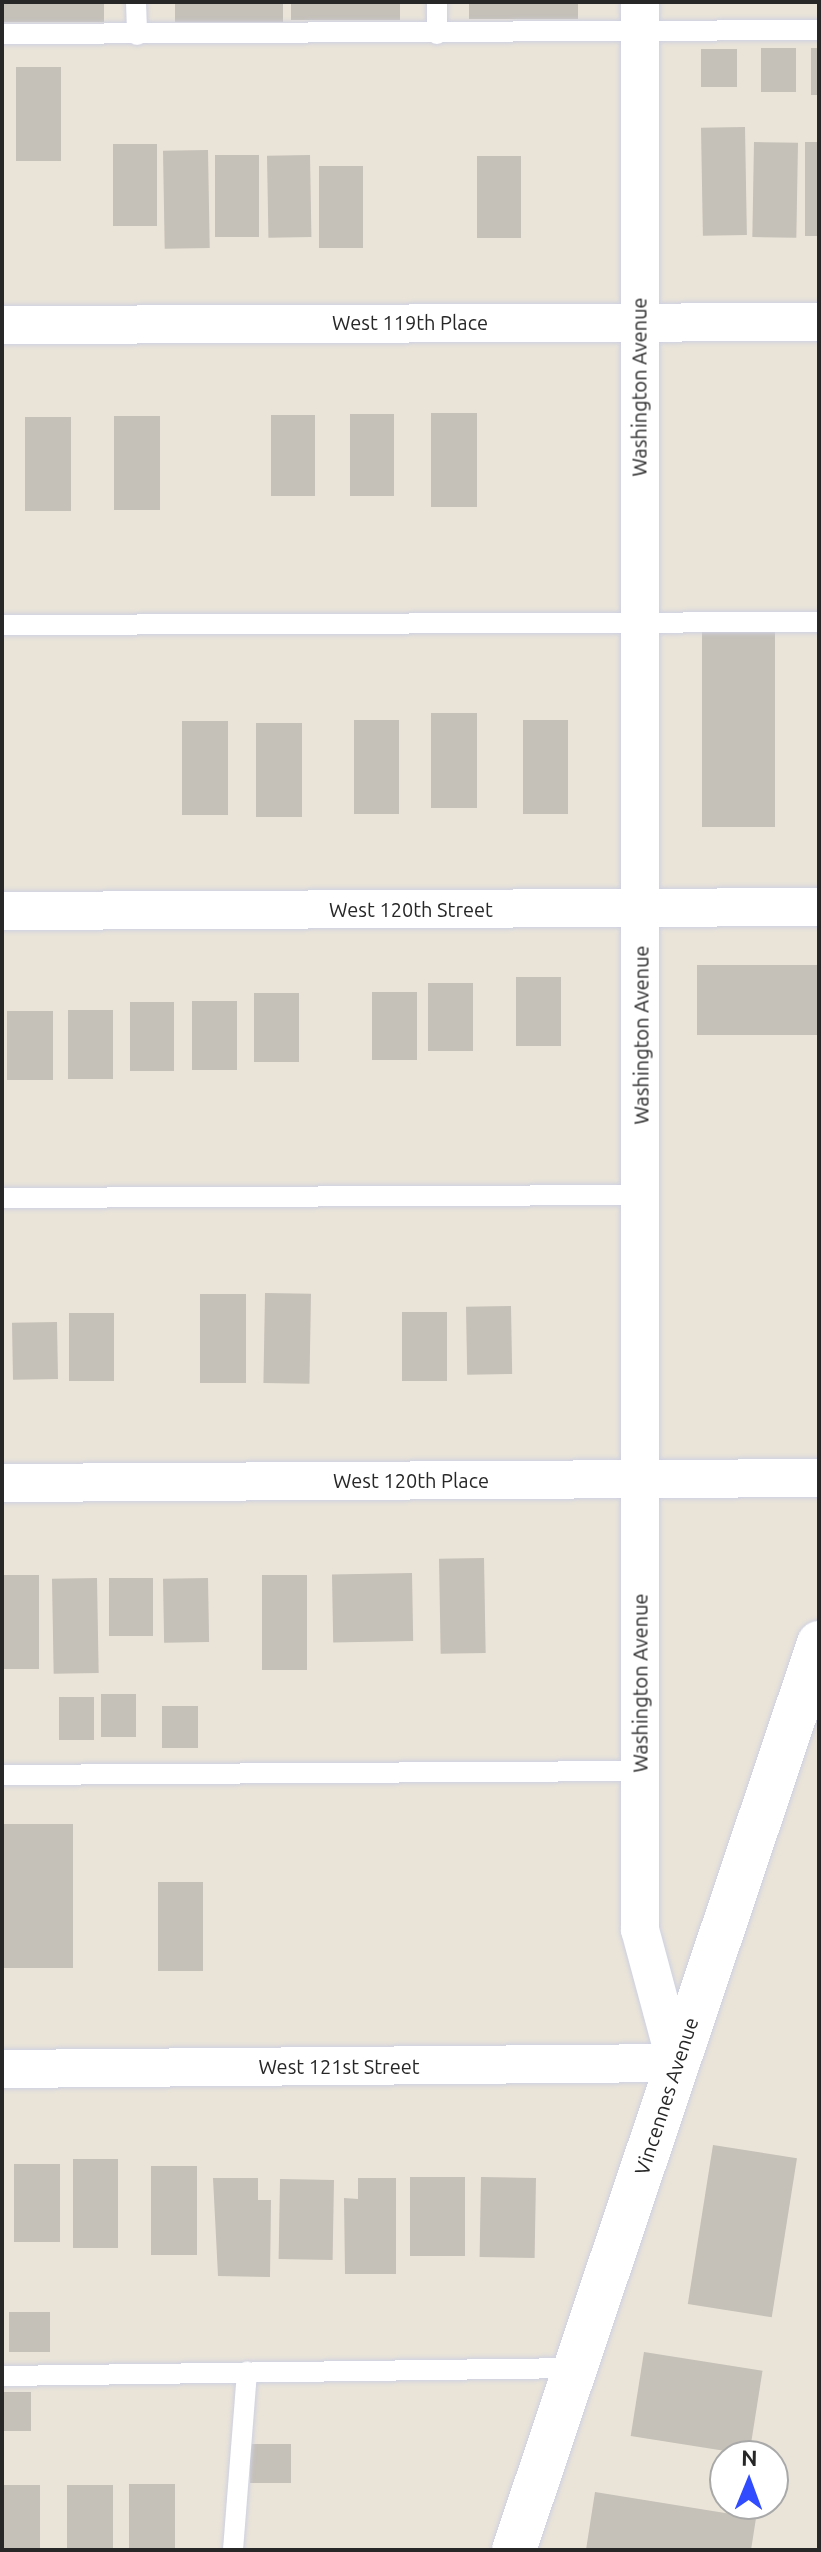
<!DOCTYPE html>
<html>
<head>
<meta charset="utf-8">
<style>
  body { margin:0 }
  #map { position:relative; width:821px; height:2552px; overflow:hidden; background:#eae4d8; font-family:Ubuntu,sans-serif }
  div>[style] { position:absolute }
  [style*='--x'] { left:calc(var(--x)*1px); top:calc(var(--y)*1px); width:calc(var(--w)*1px); rotate:calc(var(--a)*1deg) }
  .building>* { inset:0; background:#c5c0b8; transform-origin:0 0 }
  .roads { filter:drop-shadow(0 0 2px #cdd0e1) drop-shadow(0 0 2px #cdd0e1) }
  .lane>* { height:20px; margin:-10px; padding:0 10px; transform-origin:10px; border-radius:10px; background:#fff }
  .street>* { height:38px; margin:-19px; padding:0 19px; transform-origin:19px; border-radius:19px; background:#fff }
  .secondary>* { height:44px; margin:-22px; padding:0 22px; transform-origin:22px; border-radius:22px; background:#fff }
  span { translate:-50% -50%; white-space:nowrap; text-align:center; line-height:1.15; -webkit-text-stroke:7px #fff; paint-order:stroke }
  .street-label { font-size:20px; color:#272727 }
  .frame { position:absolute; inset:0; border:4px solid #272727; pointer-events:none }
  .north { position:absolute; left:709px; top:2440px; width:80px; height:80px; box-sizing:border-box; background:#fff; border:2px solid #a9a9a9; border-radius:50%; rotate:1deg; font-size:22px; font-weight:700; line-height:32px; text-align:center; color:#272727 }
  .north::after { content:''; display:block; margin:auto; width:28px; height:36px; background:#314bfe; clip-path:polygon(50% 0,100% 100%,50% 72%,0 100%) }
</style>
</head>
<body>
<div id="map">
  <div class="building">
    <div style="left:2px;top:2px;width:102px;height:20px"></div>
    <div style="left:175px;top:2px;width:108px;height:20px"></div>
    <div style="left:291px;top:2px;width:109px;height:18px"></div>
    <div style="left:469px;top:2px;width:109px;height:17px"></div>
    <div style="left:761px;top:48px;width:35px;height:44px"></div>
    <div style="left:811px;top:48px;width:8px;height:47px"></div>
    <div style="left:737px;top:49px;width:38px;height:36px;rotate:90deg"></div>
    <div style="left:16px;top:67px;width:45px;height:94px"></div>
    <div style="left:745px;top:127px;width:108px;height:44px;rotate:89deg"></div>
    <div style="left:754px;top:142px;width:44px;height:95px;rotate:1deg"></div>
    <div style="left:805px;top:142px;width:14px;height:94px"></div>
    <div style="left:113px;top:144px;width:44px;height:82px"></div>
    <div style="left:208px;top:150px;width:98px;height:45px;rotate:89deg"></div>
    <div style="left:215px;top:155px;width:44px;height:82px"></div>
    <div style="left:310px;top:155px;width:82px;height:43px;rotate:89deg"></div>
    <div style="left:521px;top:156px;width:82px;height:44px;rotate:90deg"></div>
    <div style="left:363px;top:166px;width:82px;height:44px;rotate:90deg"></div>
    <div style="left:431px;top:413px;width:46px;height:94px"></div>
    <div style="left:394px;top:414px;width:82px;height:44px;rotate:90deg"></div>
    <div style="left:271px;top:415px;width:44px;height:81px"></div>
    <div style="left:114px;top:416px;width:46px;height:94px"></div>
    <div style="left:25px;top:417px;width:46px;height:94px"></div>
    <div style="left:702px;top:632px;width:73px;height:195px"></div>
    <div style="left:477px;top:713px;width:95px;height:46px;rotate:90deg"></div>
    <div style="left:354px;top:720px;width:45px;height:94px"></div>
    <div style="left:523px;top:720px;width:45px;height:94px"></div>
    <div style="left:182px;top:721px;width:46px;height:94px"></div>
    <div style="left:256px;top:723px;width:46px;height:94px"></div>
    <div style="left:697px;top:965px;width:122px;height:70px"></div>
    <div style="left:561px;top:977px;width:69px;height:45px;rotate:90deg"></div>
    <div style="left:428px;top:983px;width:45px;height:68px"></div>
    <div style="left:372px;top:992px;width:45px;height:68px"></div>
    <div style="left:254px;top:993px;width:45px;height:69px"></div>
    <div style="left:192px;top:1001px;width:45px;height:69px"></div>
    <div style="left:130px;top:1002px;width:44px;height:69px"></div>
    <div style="left:68px;top:1010px;width:45px;height:69px"></div>
    <div style="left:7px;top:1011px;width:46px;height:69px"></div>
    <div style="left:265px;top:1293px;width:46px;height:90px;rotate:1deg"></div>
    <div style="left:200px;top:1294px;width:46px;height:89px"></div>
    <div style="left:511px;top:1306px;width:68px;height:45px;rotate:89deg"></div>
    <div style="left:402px;top:1312px;width:45px;height:69px"></div>
    <div style="left:114px;top:1313px;width:68px;height:45px;rotate:90deg"></div>
    <div style="left:57px;top:1322px;width:57px;height:45px;rotate:89deg"></div>
    <div style="left:484px;top:1558px;width:95px;height:45px;rotate:89deg"></div>
    <div style="left:412px;top:1573px;width:68px;height:80px;rotate:89deg"></div>
    <div style="left:2px;top:1575px;width:37px;height:94px"></div>
    <div style="left:262px;top:1575px;width:45px;height:95px"></div>
    <div style="left:97px;top:1578px;width:95px;height:45px;rotate:89deg"></div>
    <div style="left:153px;top:1578px;width:58px;height:44px;rotate:90deg"></div>
    <div style="left:208px;top:1578px;width:64px;height:45px;rotate:89deg"></div>
    <div style="left:101px;top:1694px;width:35px;height:43px"></div>
    <div style="left:59px;top:1697px;width:35px;height:43px"></div>
    <div style="left:162px;top:1706px;width:36px;height:42px"></div>
    <div style="left:2px;top:1824px;width:71px;height:144px"></div>
    <div style="left:158px;top:1882px;width:45px;height:89px"></div>
    <div style="left:713px;top:2145px;width:85px;height:161px;rotate:9deg"></div>
    <div style="left:73px;top:2159px;width:45px;height:89px"></div>
    <div style="left:60px;top:2164px;width:78px;height:46px;rotate:90deg"></div>
    <div style="left:151px;top:2166px;width:46px;height:89px"></div>
    <div style="left:410px;top:2177px;width:55px;height:79px"></div>
    <div style="left:481px;top:2177px;width:55px;height:80px;rotate:1deg"></div>
    <div style="clip-path:polygon(213px 2178px,258px 2178px,258px 2200px,271px 2200px,270px 2277px,218px 2276px)"></div>
    <div style="clip-path:polygon(358px 2178px,396px 2178px,396px 2274px,345px 2274px,344px 2198px,358px 2199px)"></div>
    <div style="left:280px;top:2179px;width:54px;height:80px;rotate:1deg"></div>
    <div style="left:9px;top:2312px;width:41px;height:40px"></div>
    <div style="left:644px;top:2352px;width:120px;height:85px;rotate:9deg"></div>
    <div style="left:2px;top:2392px;width:29px;height:39px"></div>
    <div style="left:250px;top:2444px;width:41px;height:39px"></div>
    <div style="left:129px;top:2484px;width:46px;height:66px"></div>
    <div style="left:2px;top:2485px;width:38px;height:65px"></div>
    <div style="left:67px;top:2485px;width:46px;height:65px"></div>
    <div style="clip-path:polygon(595px 2492px,756px 2518px,751px 2550px,586px 2550px)"></div>
  </div>
  <div class="roads">
    <div class="lane">
      <div style="--x:136;--y:2;--w:33;--a:88"></div>
      <div style="--x:437;--y:2;--w:32;--a:90"></div>
      <div style="--x:2;--y:34;--w:817;--a:-0.28"></div>
      <div style="--x:2;--y:625;--w:817;--a:-0.21"></div>
      <div style="--x:2;--y:1198;--w:639;--a:-0.27"></div>
      <div style="--x:2;--y:1775;--w:638;--a:-0.36"></div>
      <div style="--x:2;--y:2376;--w:575;--a:-0.8"></div>
      <div style="--x:233;--y:2550;--w:179;--a:-85.5"></div>
    </div>
    <div class="street">
      <div style="--x:2;--y:325;--w:817;--a:-0.21"></div>
      <div style="--x:2;--y:911;--w:817;--a:-0.28"></div>
      <div style="--x:2;--y:1483;--w:817;--a:-0.35"></div>
      <div style="--x:2;--y:2069;--w:674;--a:-0.51"></div>
      <div style="--x:676;--y:2063;--w:138;--a:-105.1"></div>
      <div style="--x:640;--y:1930;--w:1928;--a:-90"></div>
    </div>
    <div class="secondary">
      <div style="--x:514;--y:2550;--w:957;--a:-71.41"></div>
    </div>
  </div>
  <div class="street-label">
    <span style="left:410px;top:322px">West 119th Place</span>
    <span style="left:639px;top:387px;rotate:-90deg">Washington Avenue</span>
    <span style="left:411px;top:909px">West 120th Street</span>
    <span style="left:641px;top:1035px;rotate:-90deg">Washington Avenue</span>
    <span style="left:411px;top:1480px">West 120th Place</span>
    <span style="left:640px;top:1683px;rotate:-90deg">Washington Avenue</span>
    <span style="left:339px;top:2066px">West 121st Street</span>
    <span style="left:666px;top:2096px;rotate:-72deg">Vincennes Avenue</span>
  </div>
  <div class="frame"></div>
  <div class="north">N</div>
</div>
</body>
</html>
